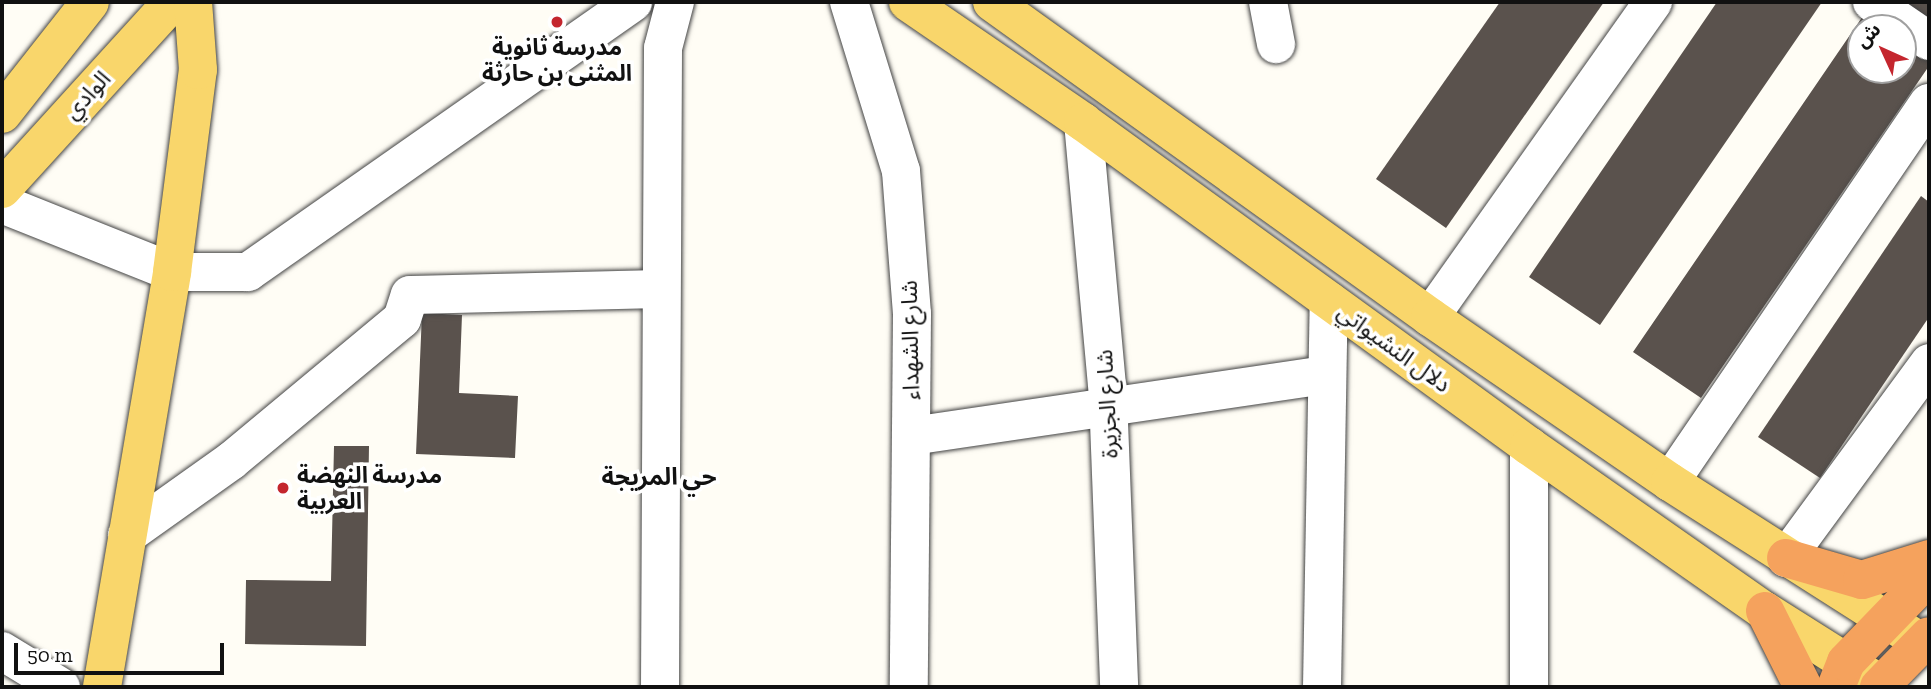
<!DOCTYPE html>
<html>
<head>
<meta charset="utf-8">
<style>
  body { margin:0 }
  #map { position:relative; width:1931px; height:689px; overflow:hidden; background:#fffdf5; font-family:"Zilla Slab","Noto Sans Arabic",serif }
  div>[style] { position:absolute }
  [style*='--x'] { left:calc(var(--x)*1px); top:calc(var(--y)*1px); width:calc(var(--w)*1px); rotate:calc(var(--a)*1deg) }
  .building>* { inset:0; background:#5a524d }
  .roads { filter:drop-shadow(0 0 2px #444) drop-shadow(0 0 2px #444) }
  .minor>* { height:38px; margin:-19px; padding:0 19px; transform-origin:19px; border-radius:19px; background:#fff }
  .major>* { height:38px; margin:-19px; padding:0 19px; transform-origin:19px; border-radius:19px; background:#f9d66b }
  .highway>* { height:38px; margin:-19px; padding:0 19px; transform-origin:19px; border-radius:19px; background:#f5a25d }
  .dots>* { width:19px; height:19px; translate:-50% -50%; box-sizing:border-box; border:4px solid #fff; border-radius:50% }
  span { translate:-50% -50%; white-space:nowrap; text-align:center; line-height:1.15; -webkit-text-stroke:7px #fff; paint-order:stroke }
  .poi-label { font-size:23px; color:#111; font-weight:700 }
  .left { translate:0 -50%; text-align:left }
  .street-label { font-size:23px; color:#111 }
  .neighbourhood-label { font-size:24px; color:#111; font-weight:700 }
  .frame { position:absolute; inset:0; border:4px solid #111; pointer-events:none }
  .north { position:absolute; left:1847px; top:14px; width:70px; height:70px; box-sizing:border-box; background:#fff; border:2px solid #a0a0a0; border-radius:50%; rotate:315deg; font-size:19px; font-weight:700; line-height:28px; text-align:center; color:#111 }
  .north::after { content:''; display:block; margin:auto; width:24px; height:32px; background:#c4262e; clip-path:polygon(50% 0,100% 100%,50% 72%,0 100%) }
  .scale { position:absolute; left:14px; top:643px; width:210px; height:32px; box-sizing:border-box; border:4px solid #111; border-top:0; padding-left:9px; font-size:21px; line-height:24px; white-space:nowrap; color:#111; -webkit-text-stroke:5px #fff; paint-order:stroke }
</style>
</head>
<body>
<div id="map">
  <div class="building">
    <div style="clip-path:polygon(1500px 2px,1604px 2px,1446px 228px,1376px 179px)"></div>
    <div style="clip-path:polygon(1717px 2px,1822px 2px,1600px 325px,1529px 277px)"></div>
    <div style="clip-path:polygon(1902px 2px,1929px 2px,1929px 19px)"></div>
    <div style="clip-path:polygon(1865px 13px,1887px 28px,1861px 28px,1861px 70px,1903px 70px,1903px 39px,1929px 57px,1929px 66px,1701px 398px,1633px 352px)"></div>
    <div style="clip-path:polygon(1921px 196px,1929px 202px,1929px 317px,1820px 478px,1758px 437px)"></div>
    <div style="clip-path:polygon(422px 313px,462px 315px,459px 393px,518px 396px,515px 458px,416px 454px)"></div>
    <div style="clip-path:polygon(334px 446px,369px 446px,366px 646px,245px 644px,246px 580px,331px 581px)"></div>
  </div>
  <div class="roads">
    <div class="minor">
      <div style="--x:849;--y:2;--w:177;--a:72.9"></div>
      <div style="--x:901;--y:171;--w:143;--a:85.6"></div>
      <div style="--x:912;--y:314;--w:373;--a:90.5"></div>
      <div style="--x:1268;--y:2;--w:43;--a:79.2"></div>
      <div style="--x:1872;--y:2;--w:69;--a:34.4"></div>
      <div style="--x:1083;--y:122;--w:275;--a:84.8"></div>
      <div style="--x:1108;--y:396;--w:291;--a:87.8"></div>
      <div style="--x:2;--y:204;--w:183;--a:21.8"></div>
      <div style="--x:172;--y:272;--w:76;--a:0"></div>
      <div style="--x:248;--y:272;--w:470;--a:-35"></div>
      <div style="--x:1430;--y:317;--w:386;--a:-54.7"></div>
      <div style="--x:912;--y:436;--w:419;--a:-8.4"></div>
      <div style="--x:1529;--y:446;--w:241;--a:90"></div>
      <div style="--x:1670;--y:482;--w:459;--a:-55.7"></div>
      <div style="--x:127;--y:535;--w:128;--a:-35.4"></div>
      <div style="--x:231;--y:461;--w:222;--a:-39.7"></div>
      <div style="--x:402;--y:319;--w:25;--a:-72"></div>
      <div style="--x:410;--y:295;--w:251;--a:-1.4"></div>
      <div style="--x:1786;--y:558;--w:242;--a:-53.7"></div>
      <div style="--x:2;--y:651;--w:69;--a:31.4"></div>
      <div style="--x:660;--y:687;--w:639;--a:-89.73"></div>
      <div style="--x:663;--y:48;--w:48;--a:-75.4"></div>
      <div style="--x:1322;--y:687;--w:386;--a:-89"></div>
    </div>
    <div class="major">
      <div style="--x:908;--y:2;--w:212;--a:34.4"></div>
      <div style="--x:1083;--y:122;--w:551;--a:36"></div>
      <div style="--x:1529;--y:446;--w:288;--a:35"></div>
      <div style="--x:1765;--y:611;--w:142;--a:32.3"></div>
      <div style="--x:992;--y:2;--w:540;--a:35.72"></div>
      <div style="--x:1430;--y:317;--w:291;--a:34.5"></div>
      <div style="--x:1670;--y:482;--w:288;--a:32.5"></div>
      <div style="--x:2;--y:114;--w:142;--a:-51.8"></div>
      <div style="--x:2;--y:189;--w:253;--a:-47.7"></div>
      <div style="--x:102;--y:687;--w:421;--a:-80.4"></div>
      <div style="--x:172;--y:272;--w:204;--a:-82.7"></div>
      <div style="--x:198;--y:70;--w:68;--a:-94.2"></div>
    </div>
    <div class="highway">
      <div style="--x:1786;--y:558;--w:79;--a:16.1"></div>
      <div style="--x:1862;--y:580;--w:70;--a:-17.4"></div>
      <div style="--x:1765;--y:611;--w:85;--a:63.4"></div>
      <div style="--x:1836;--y:687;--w:27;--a:-68"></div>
      <div style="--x:1846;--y:662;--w:120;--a:-46"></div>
      <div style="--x:1879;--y:687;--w:71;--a:-45.6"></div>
    </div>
  </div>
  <div class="dots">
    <div style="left:557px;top:22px;background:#c4262e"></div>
    <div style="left:283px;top:488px;background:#c4262e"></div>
  </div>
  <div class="poi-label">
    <span style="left:557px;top:60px">مدرسة ثانوية<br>المثنى بن حارثة</span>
    <span class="left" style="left:297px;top:488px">مدرسة النهضة<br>العربية</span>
  </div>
  <div class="street-label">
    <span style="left:87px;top:95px;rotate:-48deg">الوادي</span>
    <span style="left:910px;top:340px;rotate:-91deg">شارع الشهداء</span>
    <span style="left:1394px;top:348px;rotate:36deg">دلال النشيواتي</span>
    <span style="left:1107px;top:404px;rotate:-93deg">شارع الجزيرة</span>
  </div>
  <div class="neighbourhood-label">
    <span style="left:659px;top:477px">حي المريجة</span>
  </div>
  <div class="frame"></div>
  <div class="north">ش</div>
  <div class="scale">50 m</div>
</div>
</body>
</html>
